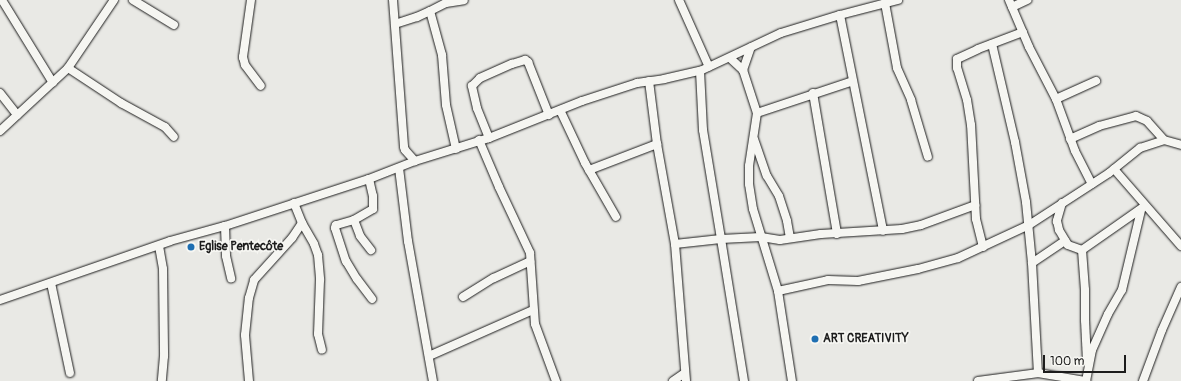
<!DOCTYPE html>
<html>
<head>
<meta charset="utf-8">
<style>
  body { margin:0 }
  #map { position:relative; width:1181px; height:381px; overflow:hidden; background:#e9e9e5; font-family:Pangolin,sans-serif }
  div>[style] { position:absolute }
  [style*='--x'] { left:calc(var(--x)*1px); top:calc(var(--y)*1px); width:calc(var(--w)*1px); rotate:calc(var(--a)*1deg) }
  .roads { filter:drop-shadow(0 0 1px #1c1c1c) drop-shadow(0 0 1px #1c1c1c) }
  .minor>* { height:8px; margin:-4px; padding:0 4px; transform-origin:4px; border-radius:4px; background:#f6f6f2 }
  .dots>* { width:11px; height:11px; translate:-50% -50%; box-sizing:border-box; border:2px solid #f6f6f2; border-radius:50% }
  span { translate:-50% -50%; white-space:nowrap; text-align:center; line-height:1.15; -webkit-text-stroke:3.5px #f6f6f2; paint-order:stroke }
  .poi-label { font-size:12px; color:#1c1c1c; font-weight:700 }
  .left { translate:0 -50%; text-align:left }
  .scale { position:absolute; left:1043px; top:355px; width:83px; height:18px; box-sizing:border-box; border:2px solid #1c1c1c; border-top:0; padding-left:5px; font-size:12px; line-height:14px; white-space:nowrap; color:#1c1c1c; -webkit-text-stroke:3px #f6f6f2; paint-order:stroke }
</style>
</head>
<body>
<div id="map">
  <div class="roads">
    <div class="minor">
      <div style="--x:2;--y:0;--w:97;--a:58.4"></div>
      <div style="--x:133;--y:0;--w:48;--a:31.4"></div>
      <div style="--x:251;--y:0;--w:58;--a:98"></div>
      <div style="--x:243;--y:57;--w:8;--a:76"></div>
      <div style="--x:245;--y:65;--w:26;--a:53"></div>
      <div style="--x:393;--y:0;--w:147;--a:85.7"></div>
      <div style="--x:404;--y:147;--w:3;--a:72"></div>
      <div style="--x:405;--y:150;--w:15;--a:48"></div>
      <div style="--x:679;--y:0;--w:73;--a:65.9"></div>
      <div style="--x:1009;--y:0;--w:51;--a:66.9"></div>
      <div style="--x:1029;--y:47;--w:59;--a:62.6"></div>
      <div style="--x:1056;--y:99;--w:55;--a:69.9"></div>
      <div style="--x:1075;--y:151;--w:37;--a:63"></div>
      <div style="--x:885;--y:3;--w:66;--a:79.5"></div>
      <div style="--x:897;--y:68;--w:35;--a:66"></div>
      <div style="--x:911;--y:100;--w:59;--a:73.4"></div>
      <div style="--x:1012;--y:7;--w:17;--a:-25"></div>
      <div style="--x:430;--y:11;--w:18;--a:-27"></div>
      <div style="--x:446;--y:3;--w:18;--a:-9"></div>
      <div style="--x:840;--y:15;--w:220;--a:78.7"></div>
      <div style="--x:395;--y:24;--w:23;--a:-18"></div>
      <div style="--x:417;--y:17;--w:14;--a:-25"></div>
      <div style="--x:430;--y:11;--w:46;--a:74.7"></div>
      <div style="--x:442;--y:55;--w:50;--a:85.4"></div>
      <div style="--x:446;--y:105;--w:45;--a:77.2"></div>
      <div style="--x:992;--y:44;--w:101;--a:76.8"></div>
      <div style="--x:1015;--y:142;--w:61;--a:79.6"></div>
      <div style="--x:1026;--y:202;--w:61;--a:84.4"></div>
      <div style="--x:1032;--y:263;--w:110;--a:86.9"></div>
      <div style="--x:730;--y:58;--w:18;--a:43"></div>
      <div style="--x:743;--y:70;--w:45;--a:72"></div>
      <div style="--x:757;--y:113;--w:54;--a:98.6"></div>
      <div style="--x:749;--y:166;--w:18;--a:90"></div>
      <div style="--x:749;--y:184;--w:25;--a:81"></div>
      <div style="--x:753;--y:209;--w:86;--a:73"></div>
      <div style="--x:778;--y:291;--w:91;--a:81.2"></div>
      <div style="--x:68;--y:68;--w:64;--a:33.4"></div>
      <div style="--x:121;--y:103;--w:50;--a:28.6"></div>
      <div style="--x:165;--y:127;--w:13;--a:48"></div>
      <div style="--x:743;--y:70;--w:24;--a:-71"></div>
      <div style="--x:700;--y:71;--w:59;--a:87.1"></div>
      <div style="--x:703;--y:130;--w:110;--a:80.6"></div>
      <div style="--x:721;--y:239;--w:40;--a:-2.9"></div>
      <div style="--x:761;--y:237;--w:19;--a:9"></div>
      <div style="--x:780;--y:240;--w:41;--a:-8.3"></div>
      <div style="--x:821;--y:234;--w:81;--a:-3.5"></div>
      <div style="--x:902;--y:229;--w:19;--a:-12"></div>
      <div style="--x:921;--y:225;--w:58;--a:-20.3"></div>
      <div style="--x:649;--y:81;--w:64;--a:82.8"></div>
      <div style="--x:657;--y:144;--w:102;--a:79.8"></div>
      <div style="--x:675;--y:244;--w:137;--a:85.4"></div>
      <div style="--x:0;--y:93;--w:28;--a:52"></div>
      <div style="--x:813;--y:93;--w:143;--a:80.3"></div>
      <div style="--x:1056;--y:99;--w:44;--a:-24.2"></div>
      <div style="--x:560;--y:110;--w:59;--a:64.7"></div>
      <div style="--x:585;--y:163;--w:62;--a:60.1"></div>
      <div style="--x:757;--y:113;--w:101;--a:-18.4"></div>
      <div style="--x:0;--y:131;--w:93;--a:-42.8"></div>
      <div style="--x:68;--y:68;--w:82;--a:-55.9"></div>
      <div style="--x:489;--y:138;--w:32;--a:-112"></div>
      <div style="--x:477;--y:108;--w:23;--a:-103"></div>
      <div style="--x:472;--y:86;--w:11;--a:-45"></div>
      <div style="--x:480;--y:78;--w:35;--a:-24"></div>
      <div style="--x:512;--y:64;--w:14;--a:-17"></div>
      <div style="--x:525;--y:60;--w:4;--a:34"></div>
      <div style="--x:528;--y:62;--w:57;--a:68.4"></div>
      <div style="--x:754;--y:139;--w:39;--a:71"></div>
      <div style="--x:767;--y:176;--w:23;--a:59"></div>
      <div style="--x:779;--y:196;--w:26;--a:72"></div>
      <div style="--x:787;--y:221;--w:17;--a:80"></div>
      <div style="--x:1070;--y:139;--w:32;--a:-24"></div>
      <div style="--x:1099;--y:126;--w:38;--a:-15"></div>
      <div style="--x:1136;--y:116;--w:12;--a:24"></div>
      <div style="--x:1147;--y:121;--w:25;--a:48"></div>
      <div style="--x:479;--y:140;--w:51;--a:66.9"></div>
      <div style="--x:499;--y:187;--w:73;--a:64.8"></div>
      <div style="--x:530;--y:253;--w:71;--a:86"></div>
      <div style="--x:535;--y:324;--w:61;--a:69.8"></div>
      <div style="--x:399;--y:168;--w:74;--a:83"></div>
      <div style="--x:408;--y:241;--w:142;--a:79.9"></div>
      <div style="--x:1114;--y:169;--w:102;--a:49"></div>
      <div style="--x:589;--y:170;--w:73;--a:-20.9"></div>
      <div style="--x:369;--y:179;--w:17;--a:77"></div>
      <div style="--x:373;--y:196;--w:13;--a:90"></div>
      <div style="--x:373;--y:209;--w:22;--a:150"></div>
      <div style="--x:354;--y:220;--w:19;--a:164"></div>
      <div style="--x:336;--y:225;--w:3;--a:108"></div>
      <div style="--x:335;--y:228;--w:35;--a:72"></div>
      <div style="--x:346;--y:261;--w:21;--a:59"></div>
      <div style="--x:357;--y:279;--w:25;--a:53"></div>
      <div style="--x:294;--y:203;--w:22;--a:68"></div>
      <div style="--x:302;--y:223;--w:24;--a:60"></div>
      <div style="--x:314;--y:244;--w:12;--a:70"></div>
      <div style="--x:318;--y:255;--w:25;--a:85"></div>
      <div style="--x:320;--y:280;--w:54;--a:92.1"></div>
      <div style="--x:318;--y:334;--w:16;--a:76"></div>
      <div style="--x:1062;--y:203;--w:19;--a:106"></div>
      <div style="--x:1057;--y:221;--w:9;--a:77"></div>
      <div style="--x:1059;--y:230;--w:17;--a:59"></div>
      <div style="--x:1068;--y:245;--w:15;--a:20"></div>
      <div style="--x:354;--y:220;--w:17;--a:69"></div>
      <div style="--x:360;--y:236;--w:18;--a:52"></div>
      <div style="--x:225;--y:226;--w:30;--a:88"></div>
      <div style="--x:226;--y:256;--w:23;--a:77"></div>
      <div style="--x:675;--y:244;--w:46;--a:-6.2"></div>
      <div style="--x:721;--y:239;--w:144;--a:80.8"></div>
      <div style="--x:159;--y:246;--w:23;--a:80"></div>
      <div style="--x:163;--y:269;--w:87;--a:89.3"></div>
      <div style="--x:164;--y:356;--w:25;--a:95"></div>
      <div style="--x:983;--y:247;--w:29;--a:-104"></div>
      <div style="--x:976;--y:219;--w:94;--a:-93"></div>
      <div style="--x:971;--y:125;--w:25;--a:-99"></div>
      <div style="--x:967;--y:100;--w:34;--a:-107"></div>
      <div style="--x:957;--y:68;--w:9;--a:-90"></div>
      <div style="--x:957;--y:59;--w:23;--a:-25"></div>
      <div style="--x:978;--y:49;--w:48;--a:-20.7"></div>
      <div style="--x:1082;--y:250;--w:40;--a:85.7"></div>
      <div style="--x:1085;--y:290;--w:30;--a:90"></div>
      <div style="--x:1085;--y:320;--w:41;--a:87.2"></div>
      <div style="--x:1082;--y:250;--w:73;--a:-35"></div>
      <div style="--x:1032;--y:263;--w:40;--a:-34"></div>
      <div style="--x:51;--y:283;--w:92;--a:78.1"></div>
      <div style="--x:778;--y:291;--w:51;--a:-12.4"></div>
      <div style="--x:828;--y:280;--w:30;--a:2"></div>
      <div style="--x:858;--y:281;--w:61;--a:-11.3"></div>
      <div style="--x:918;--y:269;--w:41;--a:-15.4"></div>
      <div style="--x:958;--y:258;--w:78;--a:-24.9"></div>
      <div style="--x:1029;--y:225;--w:95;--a:-33"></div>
      <div style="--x:1109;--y:173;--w:40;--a:-39"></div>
      <div style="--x:1140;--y:148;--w:25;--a:-18"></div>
      <div style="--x:1164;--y:140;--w:18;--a:16"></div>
      <div style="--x:463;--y:297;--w:36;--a:-32"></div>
      <div style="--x:494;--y:278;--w:40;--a:-25"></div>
      <div style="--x:0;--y:300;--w:180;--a:-19.1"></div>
      <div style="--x:170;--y:241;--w:57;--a:-15.3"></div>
      <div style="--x:225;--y:226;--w:151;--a:-18.1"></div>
      <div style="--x:369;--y:179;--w:49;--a:-21.4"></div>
      <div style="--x:415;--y:161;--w:77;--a:-17.3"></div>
      <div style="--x:489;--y:138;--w:100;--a:-21.7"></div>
      <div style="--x:582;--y:101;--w:58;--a:-18.1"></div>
      <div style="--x:637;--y:83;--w:27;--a:-8"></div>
      <div style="--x:664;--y:79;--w:37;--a:-13"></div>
      <div style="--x:700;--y:71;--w:89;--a:-25.1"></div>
      <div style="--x:781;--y:33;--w:62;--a:-17"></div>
      <div style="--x:840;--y:15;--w:60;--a:-14.5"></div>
      <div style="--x:429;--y:356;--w:114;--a:-23.9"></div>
      <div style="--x:249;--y:381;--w:46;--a:-95"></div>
      <div style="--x:245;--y:335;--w:37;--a:-84"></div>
      <div style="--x:249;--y:298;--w:19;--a:-74"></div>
      <div style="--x:254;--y:280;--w:57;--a:-47.9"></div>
      <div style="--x:292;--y:238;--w:18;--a:-56"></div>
      <div style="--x:673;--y:381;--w:14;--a:-34"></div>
      <div style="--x:978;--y:381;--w:61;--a:-7.6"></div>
      <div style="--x:1038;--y:373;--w:49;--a:9.5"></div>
      <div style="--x:1086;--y:381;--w:32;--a:-79"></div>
      <div style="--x:1092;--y:350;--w:39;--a:-66"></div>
      <div style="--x:1108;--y:314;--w:28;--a:-60"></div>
      <div style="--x:1122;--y:290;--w:82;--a:-76.6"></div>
      <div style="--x:1143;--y:381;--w:54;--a:-69.6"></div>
      <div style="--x:1162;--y:330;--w:47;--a:-66.2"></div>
    </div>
  </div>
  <div class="dots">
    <div style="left:191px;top:247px;background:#1f6fb2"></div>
    <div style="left:815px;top:339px;background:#1f6fb2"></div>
  </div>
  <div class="poi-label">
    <span class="left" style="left:199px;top:247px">Eglise Pentecôte</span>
    <span class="left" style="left:823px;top:339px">ART CREATIVITY</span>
  </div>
  <div class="scale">100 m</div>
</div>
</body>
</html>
